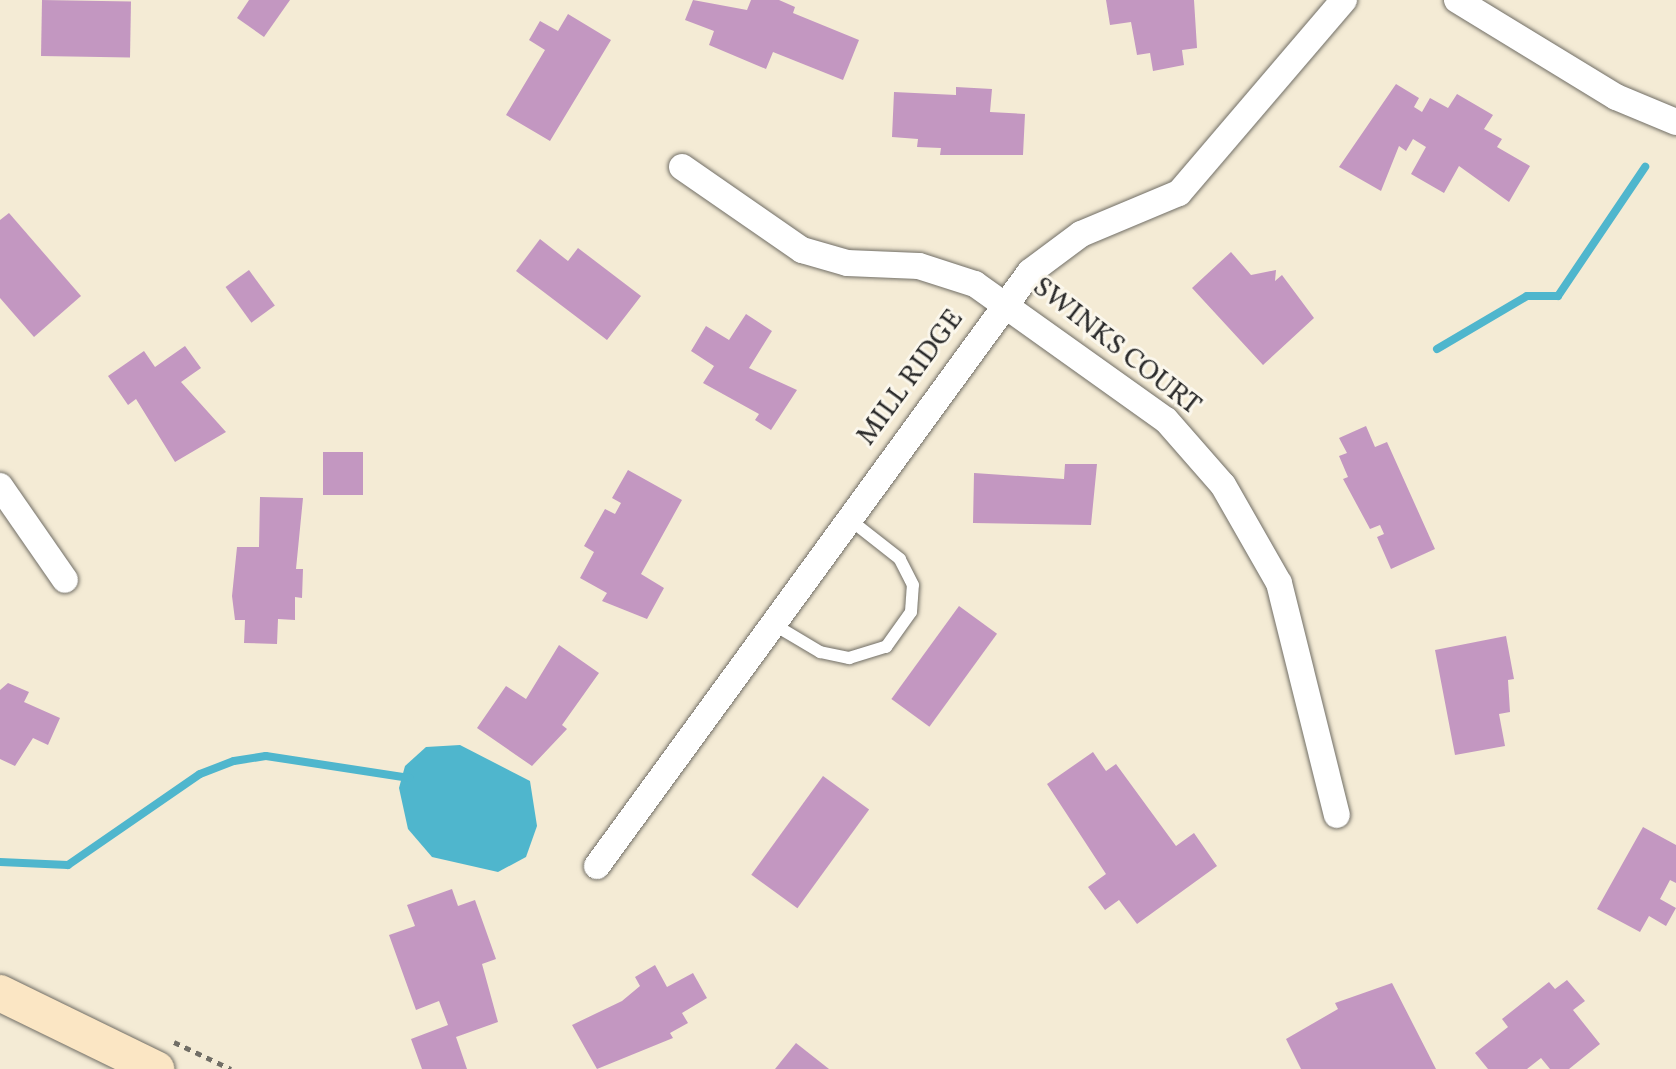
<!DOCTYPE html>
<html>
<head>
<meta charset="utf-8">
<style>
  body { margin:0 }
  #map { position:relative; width:1676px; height:1069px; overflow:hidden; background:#f4ebd5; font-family:Vollkorn,serif }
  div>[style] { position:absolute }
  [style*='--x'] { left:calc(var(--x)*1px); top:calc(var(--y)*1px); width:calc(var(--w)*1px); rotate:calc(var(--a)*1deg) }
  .water>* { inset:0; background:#4fb6cd }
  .stream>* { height:8px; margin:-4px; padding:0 4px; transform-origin:4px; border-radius:4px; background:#4fb6cd }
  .building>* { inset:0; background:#c397c1; transform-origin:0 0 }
  .path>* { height:5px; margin-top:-2.5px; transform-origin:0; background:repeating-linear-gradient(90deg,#716e66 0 6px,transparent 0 12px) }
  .roads { filter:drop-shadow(0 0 2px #716e66) drop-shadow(0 0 2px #716e66) }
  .lane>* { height:12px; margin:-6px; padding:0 6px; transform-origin:6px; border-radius:6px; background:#fff }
  .street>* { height:26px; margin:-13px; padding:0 13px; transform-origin:13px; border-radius:13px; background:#fff }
  .secondary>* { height:36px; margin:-18px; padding:0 18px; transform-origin:18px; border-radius:18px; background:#fbe6c4 }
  span { translate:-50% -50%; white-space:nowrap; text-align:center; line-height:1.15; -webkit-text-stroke:6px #fbf7ec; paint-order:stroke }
  .street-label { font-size:28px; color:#2b2b2b }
</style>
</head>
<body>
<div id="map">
  <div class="water">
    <div style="clip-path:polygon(460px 745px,530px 781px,537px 826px,526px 857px,498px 872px,432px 857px,408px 829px,399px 788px,405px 766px,426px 747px)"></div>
  </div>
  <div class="stream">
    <div style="--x:1437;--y:349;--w:104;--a:-30.5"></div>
    <div style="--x:1527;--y:296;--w:31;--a:0"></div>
    <div style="--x:1558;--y:296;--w:156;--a:-56"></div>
    <div style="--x:0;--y:862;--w:68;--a:2.5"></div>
    <div style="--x:68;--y:865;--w:160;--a:-34.6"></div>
    <div style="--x:200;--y:774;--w:36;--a:-21"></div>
    <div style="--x:234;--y:761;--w:32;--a:-9"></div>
    <div style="--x:266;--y:756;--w:145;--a:8.7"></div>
  </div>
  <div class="building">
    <div style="left:42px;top:0;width:89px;height:56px;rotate:1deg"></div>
    <div style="clip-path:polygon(249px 0,290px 0,264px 37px,237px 18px)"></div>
    <div style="clip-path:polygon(693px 0,747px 10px,751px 0,779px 0,795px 7px,793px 13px,859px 40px,843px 80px,773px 52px,766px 69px,709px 45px,714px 31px,685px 20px)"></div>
    <div style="clip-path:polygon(1106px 0,1194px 0,1197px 48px,1182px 50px,1184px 65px,1153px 71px,1150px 53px,1137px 55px,1131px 22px,1110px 25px)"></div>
    <div style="clip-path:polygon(568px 14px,611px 40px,550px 141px,506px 115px,545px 50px,529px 40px,540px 21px,558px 31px)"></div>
    <div style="clip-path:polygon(1396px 84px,1419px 98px,1414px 107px,1422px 112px,1430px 98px,1448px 108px,1457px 94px,1493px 115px,1484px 129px,1502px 139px,1497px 147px,1530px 166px,1509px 202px,1459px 166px,1444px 193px,1411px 174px,1426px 147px,1413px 139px,1406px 151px,1399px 146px,1381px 191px,1339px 167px)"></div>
    <div style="clip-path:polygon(956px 87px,992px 89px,990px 112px,1025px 114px,1023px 155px,940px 155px,941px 148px,917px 147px,918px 139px,892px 137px,894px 92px,956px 95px)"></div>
    <div style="clip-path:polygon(9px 213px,81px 296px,34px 337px,0 298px,0 220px)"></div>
    <div style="clip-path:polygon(540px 239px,568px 261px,578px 248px,641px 296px,607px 340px,516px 271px)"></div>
    <div style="clip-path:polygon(1231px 252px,1251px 275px,1276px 270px,1275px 281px,1282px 275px,1314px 318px,1263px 365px,1192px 288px)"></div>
    <div style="left:249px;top:270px;width:44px;height:29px;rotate:54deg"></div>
    <div style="clip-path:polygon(746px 314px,772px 331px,749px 368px,797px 390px,771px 430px,755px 420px,759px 414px,703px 383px,714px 366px,691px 351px,706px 326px,729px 340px)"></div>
    <div style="clip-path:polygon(185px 346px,201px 368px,181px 382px,226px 432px,175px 462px,136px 399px,128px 405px,108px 376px,144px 351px,155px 367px)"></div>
    <div style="clip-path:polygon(1366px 426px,1375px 447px,1387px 442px,1435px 549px,1391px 569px,1377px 537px,1384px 534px,1380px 525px,1370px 529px,1343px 479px,1348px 477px,1339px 456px,1347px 453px,1339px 438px)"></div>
    <div style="left:323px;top:452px;width:40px;height:43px"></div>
    <div style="clip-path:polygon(1065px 464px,1097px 464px,1091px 525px,973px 523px,974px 473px,1064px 479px)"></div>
    <div style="clip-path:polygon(628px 470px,682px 500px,641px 574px,664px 588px,647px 619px,602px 601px,607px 593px,580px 578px,594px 552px,584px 546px,605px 509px,615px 514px,621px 503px,612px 498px)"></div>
    <div style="clip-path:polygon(260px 497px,303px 498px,296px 569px,303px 569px,302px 598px,295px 597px,295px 620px,278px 619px,277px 644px,244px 643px,245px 620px,235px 620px,232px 596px,237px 547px,259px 547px)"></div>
    <div style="left:959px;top:606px;width:47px;height:115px;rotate:36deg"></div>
    <div style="clip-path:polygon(1506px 636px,1514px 679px,1508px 680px,1510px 712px,1499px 714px,1505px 746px,1455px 755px,1435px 650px)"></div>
    <div style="clip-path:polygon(559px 645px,599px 673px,562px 725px,567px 729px,532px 766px,477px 728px,506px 686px,526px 699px)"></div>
    <div style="clip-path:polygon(8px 683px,29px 692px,24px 702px,60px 718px,48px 745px,33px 738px,15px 766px,0 759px,0 690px)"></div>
    <div style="clip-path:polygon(1093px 752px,1106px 771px,1116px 764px,1176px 846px,1194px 833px,1217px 866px,1137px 924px,1119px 900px,1105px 910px,1088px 887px,1106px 874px,1047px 784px)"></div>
    <div style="left:823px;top:776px;width:57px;height:122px;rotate:36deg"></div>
    <div style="clip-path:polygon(1643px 827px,1676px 845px,1676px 883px,1670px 880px,1660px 899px,1676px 908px,1666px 926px,1649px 916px,1640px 932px,1597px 909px)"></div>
    <div style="clip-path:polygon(452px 889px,458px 906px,475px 900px,496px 959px,482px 964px,498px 1022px,456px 1037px,467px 1069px,422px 1069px,411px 1039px,448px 1025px,439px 1001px,416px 1010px,389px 935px,415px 926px,407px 905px)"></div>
    <div style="clip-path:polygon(655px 965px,667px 987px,693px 973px,707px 998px,682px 1013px,688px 1023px,670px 1033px,673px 1038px,597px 1069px,572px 1025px,622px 1001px,640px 986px,635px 977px)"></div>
    <div style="clip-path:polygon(1567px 980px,1585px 1001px,1573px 1010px,1600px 1044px,1569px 1069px,1550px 1069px,1541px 1058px,1527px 1069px,1488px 1069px,1475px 1053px,1508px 1027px,1502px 1019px,1549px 982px,1555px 989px)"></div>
    <div style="clip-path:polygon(1392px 983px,1436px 1069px,1301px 1069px,1286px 1039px,1338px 1009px,1335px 1003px)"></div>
    <div style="clip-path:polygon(796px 1043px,829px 1069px,775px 1069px)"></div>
  </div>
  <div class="path">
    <div style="--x:174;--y:1042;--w:63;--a:25.3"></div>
  </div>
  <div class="roads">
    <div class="lane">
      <div style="--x:773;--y:624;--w:55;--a:30.8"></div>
      <div style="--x:820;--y:652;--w:30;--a:12"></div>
      <div style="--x:849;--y:658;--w:39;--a:-17"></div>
      <div style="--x:886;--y:647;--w:43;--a:-54.5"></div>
      <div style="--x:911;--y:612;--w:27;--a:-86"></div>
      <div style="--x:913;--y:585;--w:29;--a:-117"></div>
      <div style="--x:900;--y:559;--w:65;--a:-141.9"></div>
    </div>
    <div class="street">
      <div style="--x:1457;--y:0;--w:186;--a:31.4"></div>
      <div style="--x:1616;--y:97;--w:65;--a:22.6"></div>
      <div style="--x:682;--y:167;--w:146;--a:34.7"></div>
      <div style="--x:802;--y:250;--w:47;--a:16.1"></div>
      <div style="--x:847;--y:263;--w:72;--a:2.4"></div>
      <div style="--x:919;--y:266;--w:59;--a:17.8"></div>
      <div style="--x:975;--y:284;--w:234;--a:35.5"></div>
      <div style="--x:1166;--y:420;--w:86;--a:48.8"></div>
      <div style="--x:1223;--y:485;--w:113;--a:60.3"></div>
      <div style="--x:1279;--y:583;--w:239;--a:76"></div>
      <div style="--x:0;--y:486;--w:114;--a:55.3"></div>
      <div style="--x:597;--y:866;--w:735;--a:-53.91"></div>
      <div style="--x:1030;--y:272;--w:64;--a:-36.7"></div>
      <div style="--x:1081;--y:234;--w:106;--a:-22.7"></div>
      <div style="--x:1179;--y:193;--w:254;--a:-49.5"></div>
    </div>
    <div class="secondary">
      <div style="--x:0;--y:993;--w:174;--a:26"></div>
    </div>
  </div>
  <div class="street-label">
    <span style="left:1116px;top:347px;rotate:38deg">SWINKS COURT</span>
    <span style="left:911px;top:378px;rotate:-54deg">MILL RIDGE</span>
  </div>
</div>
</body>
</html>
